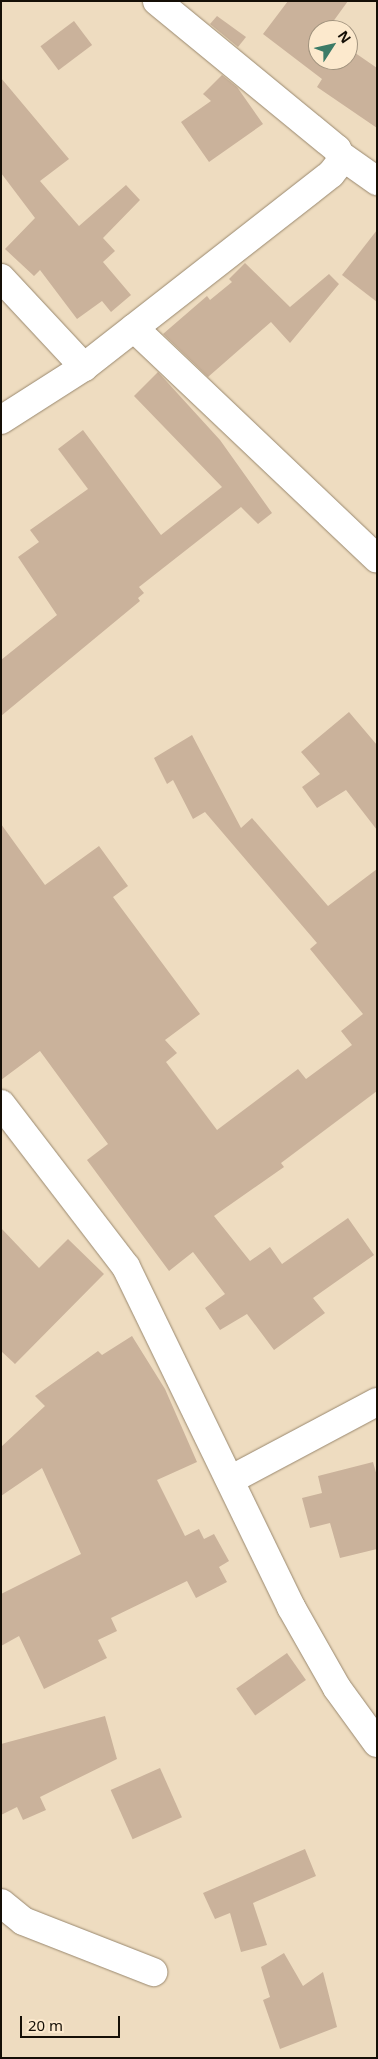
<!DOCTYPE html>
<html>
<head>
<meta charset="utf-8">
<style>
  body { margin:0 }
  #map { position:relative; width:378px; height:2059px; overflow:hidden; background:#eedcc0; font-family:"Noto Sans",sans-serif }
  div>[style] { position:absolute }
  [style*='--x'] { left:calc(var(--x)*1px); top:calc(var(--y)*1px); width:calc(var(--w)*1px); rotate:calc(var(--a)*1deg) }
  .building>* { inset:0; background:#cab29b; transform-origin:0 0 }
  .roads { filter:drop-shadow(0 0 1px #99886e) drop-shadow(0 0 1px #99886e) }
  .street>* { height:28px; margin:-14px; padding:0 14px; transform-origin:14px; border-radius:14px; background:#fff }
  span { translate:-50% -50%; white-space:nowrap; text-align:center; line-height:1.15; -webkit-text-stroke:4px #fce9cd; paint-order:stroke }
  .frame { position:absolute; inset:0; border:2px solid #150f06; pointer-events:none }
  .north { position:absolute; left:308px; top:20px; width:50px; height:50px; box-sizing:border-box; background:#fce9cd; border:1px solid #a0927d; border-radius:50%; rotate:55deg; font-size:14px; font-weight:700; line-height:20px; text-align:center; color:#150f06 }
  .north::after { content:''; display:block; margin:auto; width:18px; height:22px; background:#3c7b67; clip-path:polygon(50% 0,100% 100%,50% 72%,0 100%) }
  .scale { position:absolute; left:20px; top:2016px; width:100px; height:22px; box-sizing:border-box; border:2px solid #150f06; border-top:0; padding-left:6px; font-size:15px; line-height:18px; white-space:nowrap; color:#150f06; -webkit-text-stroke:4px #fce9cd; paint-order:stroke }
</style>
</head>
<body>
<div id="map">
  <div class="building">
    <div style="clip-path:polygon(288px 1px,348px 1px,327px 30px,318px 30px,318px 60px,348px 60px,348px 48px,377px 68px,377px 128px,317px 87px,322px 79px,263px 34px)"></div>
    <div style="clip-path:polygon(217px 16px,246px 37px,238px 47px,210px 24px)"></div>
    <div style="left:74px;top:21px;width:30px;height:42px;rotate:53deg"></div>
    <div style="clip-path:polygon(222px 75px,237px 87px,263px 124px,209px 162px,181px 122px,211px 101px,203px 94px)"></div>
    <div style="clip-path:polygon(1px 78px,69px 159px,40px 181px,79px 226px,126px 185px,140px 200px,103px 238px,115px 251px,103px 262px,131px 295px,111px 312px,102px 301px,77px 319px,40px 270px,34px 276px,5px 249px,35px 218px,1px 173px)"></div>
    <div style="clip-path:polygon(377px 230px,377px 302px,342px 275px)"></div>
    <div style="clip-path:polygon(245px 263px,290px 307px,329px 274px,339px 284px,290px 343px,271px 322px,208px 377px,163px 334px,207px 296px,210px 300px,232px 282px,229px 279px)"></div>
    <div style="clip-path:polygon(158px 372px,220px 440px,272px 513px,258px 524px,241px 507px,139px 587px,144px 593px,138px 598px,140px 601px,1px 716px,1px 660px,57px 615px,18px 557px,39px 542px,30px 530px,88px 489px,58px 449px,83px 430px,161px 535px,222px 487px,134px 396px)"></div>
    <div style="clip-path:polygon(349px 712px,377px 745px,377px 830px,346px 790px,317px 808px,302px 787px,320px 774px,301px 752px)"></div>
    <div style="clip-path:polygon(192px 735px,241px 828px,252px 818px,328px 906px,377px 869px,377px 1091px,281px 1163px,284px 1167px,214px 1216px,250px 1261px,270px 1247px,282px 1264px,348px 1218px,374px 1255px,313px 1298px,325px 1313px,274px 1350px,247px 1314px,220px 1330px,205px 1308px,225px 1294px,193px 1252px,169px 1271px,87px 1160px,108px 1144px,40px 1051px,1px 1080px,1px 824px,45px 885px,99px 846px,128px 886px,113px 897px,200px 1014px,165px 1040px,177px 1053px,166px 1062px,217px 1130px,298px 1069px,306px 1079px,352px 1045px,341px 1031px,363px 1014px,310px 949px,317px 943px,205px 812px,193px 819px,173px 780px,167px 784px,154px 758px)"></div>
    <div style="clip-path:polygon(1px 1228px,39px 1268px,68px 1239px,104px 1274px,15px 1364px,1px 1351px)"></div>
    <div style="clip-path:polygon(132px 1336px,165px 1389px,197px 1462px,157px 1480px,185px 1536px,199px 1529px,204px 1539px,214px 1534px,229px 1561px,219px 1567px,227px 1582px,196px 1598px,187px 1581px,111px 1618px,117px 1631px,98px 1640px,107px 1658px,44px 1689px,19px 1636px,1px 1646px,1px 1594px,81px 1554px,42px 1468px,1px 1496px,1px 1447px,45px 1406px,35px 1396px,98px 1351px,102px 1355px)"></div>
    <div style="clip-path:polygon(373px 1462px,377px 1476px,377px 1549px,340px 1558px,330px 1523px,310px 1528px,302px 1498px,322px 1493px,318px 1476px)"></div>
    <div style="left:287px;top:1653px;width:33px;height:62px;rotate:55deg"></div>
    <div style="clip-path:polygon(105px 1716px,117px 1759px,40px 1797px,46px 1810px,23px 1820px,17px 1807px,1px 1815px,1px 1744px)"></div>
    <div style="left:160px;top:1768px;width:54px;height:54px;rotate:66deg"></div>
    <div style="clip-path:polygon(305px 1849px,316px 1876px,253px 1903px,267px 1945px,241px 1952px,230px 1913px,215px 1919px,203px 1893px)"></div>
    <div style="clip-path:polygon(284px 1953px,303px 1986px,323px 1972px,337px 2027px,280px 2049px,263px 2000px,270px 1997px,261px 1967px)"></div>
  </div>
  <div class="roads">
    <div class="street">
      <div style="--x:343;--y:157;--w:42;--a:35.2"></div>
      <div style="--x:1;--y:278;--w:122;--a:47"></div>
      <div style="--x:134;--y:328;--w:335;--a:43.5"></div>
      <div style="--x:1;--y:420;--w:98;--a:-32.6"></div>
      <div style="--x:84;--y:367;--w:313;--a:-38"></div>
      <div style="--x:331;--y:174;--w:18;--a:-52"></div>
      <div style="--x:342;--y:160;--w:12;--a:-114"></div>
      <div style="--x:337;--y:149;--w:233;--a:-140.6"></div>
      <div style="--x:1;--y:1104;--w:205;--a:52.5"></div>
      <div style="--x:126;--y:1267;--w:378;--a:64.1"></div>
      <div style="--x:291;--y:1607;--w:93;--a:60.4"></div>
      <div style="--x:337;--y:1688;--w:68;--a:54"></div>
      <div style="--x:230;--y:1480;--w:166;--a:-28"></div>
      <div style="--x:1;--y:1903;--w:28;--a:39"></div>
      <div style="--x:23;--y:1921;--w:140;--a:21.4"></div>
    </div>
  </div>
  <div class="frame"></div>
  <div class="north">N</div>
  <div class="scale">20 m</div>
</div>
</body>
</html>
